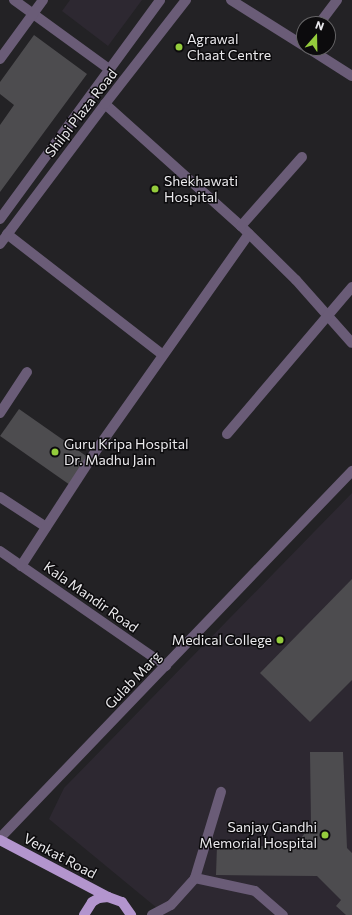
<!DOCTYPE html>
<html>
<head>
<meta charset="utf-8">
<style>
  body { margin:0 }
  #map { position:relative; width:352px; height:915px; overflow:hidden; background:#232225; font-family:Commissioner,sans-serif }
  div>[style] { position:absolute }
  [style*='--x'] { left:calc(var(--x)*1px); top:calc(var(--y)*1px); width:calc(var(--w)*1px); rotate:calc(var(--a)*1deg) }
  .built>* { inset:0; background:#2d2831 }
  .building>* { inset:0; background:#4d4c4f; transform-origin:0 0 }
  .minor>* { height:10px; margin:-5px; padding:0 5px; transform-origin:5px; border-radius:5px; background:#6a5c77 }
  .major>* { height:10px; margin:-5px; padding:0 5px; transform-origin:5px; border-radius:5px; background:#b395ce }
  .dots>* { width:11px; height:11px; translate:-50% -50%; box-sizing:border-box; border:2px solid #0c0b0d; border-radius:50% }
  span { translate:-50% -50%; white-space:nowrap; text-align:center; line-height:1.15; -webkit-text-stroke:3px #0c0b0d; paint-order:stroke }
  .poi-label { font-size:14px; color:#eae9ec }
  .left { translate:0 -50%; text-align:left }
  .right { translate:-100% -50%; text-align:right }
  .street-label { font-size:14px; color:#eae9ec }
  .north { position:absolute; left:296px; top:16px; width:40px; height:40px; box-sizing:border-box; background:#0c0b0d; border:1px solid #656466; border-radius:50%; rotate:20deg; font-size:11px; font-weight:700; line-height:16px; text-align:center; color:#eae9ec }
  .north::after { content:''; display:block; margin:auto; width:14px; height:18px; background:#94cc3c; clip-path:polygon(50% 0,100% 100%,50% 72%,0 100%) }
</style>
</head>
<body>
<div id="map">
  <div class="built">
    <div style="clip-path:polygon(70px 0,142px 0,108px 46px,62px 11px)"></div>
    <div style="clip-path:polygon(352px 493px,352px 915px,162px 915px,163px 913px,49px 819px,64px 788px)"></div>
  </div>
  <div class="building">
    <div style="clip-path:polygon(34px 35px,87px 74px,0 192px,0 125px,14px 105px,0 94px,0 82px)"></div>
    <div style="left:19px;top:409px;width:85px;height:33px;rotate:35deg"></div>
    <div style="clip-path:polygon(352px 579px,352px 680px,310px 722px,260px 673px)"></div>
    <div style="clip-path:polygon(310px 752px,343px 752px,347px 848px,352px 853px,352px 915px,346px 915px,336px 906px,341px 900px,317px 876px,216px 875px,217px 845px,295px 847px,311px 824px)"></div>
  </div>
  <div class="minor">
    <div style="--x:14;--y:0;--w:117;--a:36"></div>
    <div style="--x:231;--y:0;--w:86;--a:32.2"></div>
    <div style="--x:319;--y:24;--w:30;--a:-53"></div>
    <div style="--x:308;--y:48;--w:52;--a:32.5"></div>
    <div style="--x:0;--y:59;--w:73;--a:-53.9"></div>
    <div style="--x:105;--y:104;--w:183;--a:41.9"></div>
    <div style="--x:241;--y:226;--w:77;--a:44.5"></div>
    <div style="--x:296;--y:280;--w:84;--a:48.4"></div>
    <div style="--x:0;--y:219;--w:271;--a:-53.8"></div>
    <div style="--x:241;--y:226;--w:92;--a:-48.5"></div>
    <div style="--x:7;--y:234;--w:197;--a:37.8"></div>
    <div style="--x:0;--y:244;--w:175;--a:-53.1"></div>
    <div style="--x:105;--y:104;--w:132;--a:-52.1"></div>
    <div style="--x:0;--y:413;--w:49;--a:-56.6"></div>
    <div style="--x:227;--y:434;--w:193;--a:-49.6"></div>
    <div style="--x:0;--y:497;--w:55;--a:33.1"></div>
    <div style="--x:0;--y:551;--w:202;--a:34.7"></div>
    <div style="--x:21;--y:566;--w:136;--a:-57"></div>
    <div style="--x:95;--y:452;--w:267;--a:-54.8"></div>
    <div style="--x:0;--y:838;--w:509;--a:-46.2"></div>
    <div style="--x:195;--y:878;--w:61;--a:12.2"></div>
    <div style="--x:255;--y:891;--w:37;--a:41"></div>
    <div style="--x:152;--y:915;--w:21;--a:-28"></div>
    <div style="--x:171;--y:905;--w:36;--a:-48"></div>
    <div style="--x:195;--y:878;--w:90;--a:-73.2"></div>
  </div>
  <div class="major">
    <div style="--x:0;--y:840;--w:122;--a:27.8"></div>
    <div style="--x:84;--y:915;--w:15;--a:-58"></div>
    <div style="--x:92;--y:902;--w:8;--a:-30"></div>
    <div style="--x:99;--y:898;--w:9;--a:-6"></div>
    <div style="--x:108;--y:897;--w:15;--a:20"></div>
    <div style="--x:122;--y:902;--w:16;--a:55"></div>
  </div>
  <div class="dots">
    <div style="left:179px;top:47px;background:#94cc3c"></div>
    <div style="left:155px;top:189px;background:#94cc3c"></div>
    <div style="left:55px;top:452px;background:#94cc3c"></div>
    <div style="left:280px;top:640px;background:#94cc3c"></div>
    <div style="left:325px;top:835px;background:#94cc3c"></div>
  </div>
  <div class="poi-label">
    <span class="left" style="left:187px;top:47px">Agrawal<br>Chaat Centre</span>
    <span class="left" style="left:164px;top:189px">Shekhawati<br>Hospital</span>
    <span class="left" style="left:64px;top:452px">Guru Kripa Hospital<br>Dr. Madhu Jain</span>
    <span class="right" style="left:272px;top:640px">Medical College</span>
    <span class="right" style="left:317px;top:835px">Sanjay Gandhi<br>Memorial Hospital</span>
  </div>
  <div class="street-label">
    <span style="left:81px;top:113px;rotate:-52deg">Shilpi Plaza Road</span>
    <span style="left:91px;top:597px;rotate:35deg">Kala Mandir Road</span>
    <span style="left:133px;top:680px;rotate:-46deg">Gulab Marg</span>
    <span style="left:60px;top:856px;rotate:28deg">Venkat Road</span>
  </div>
  <div class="north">N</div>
</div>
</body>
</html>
